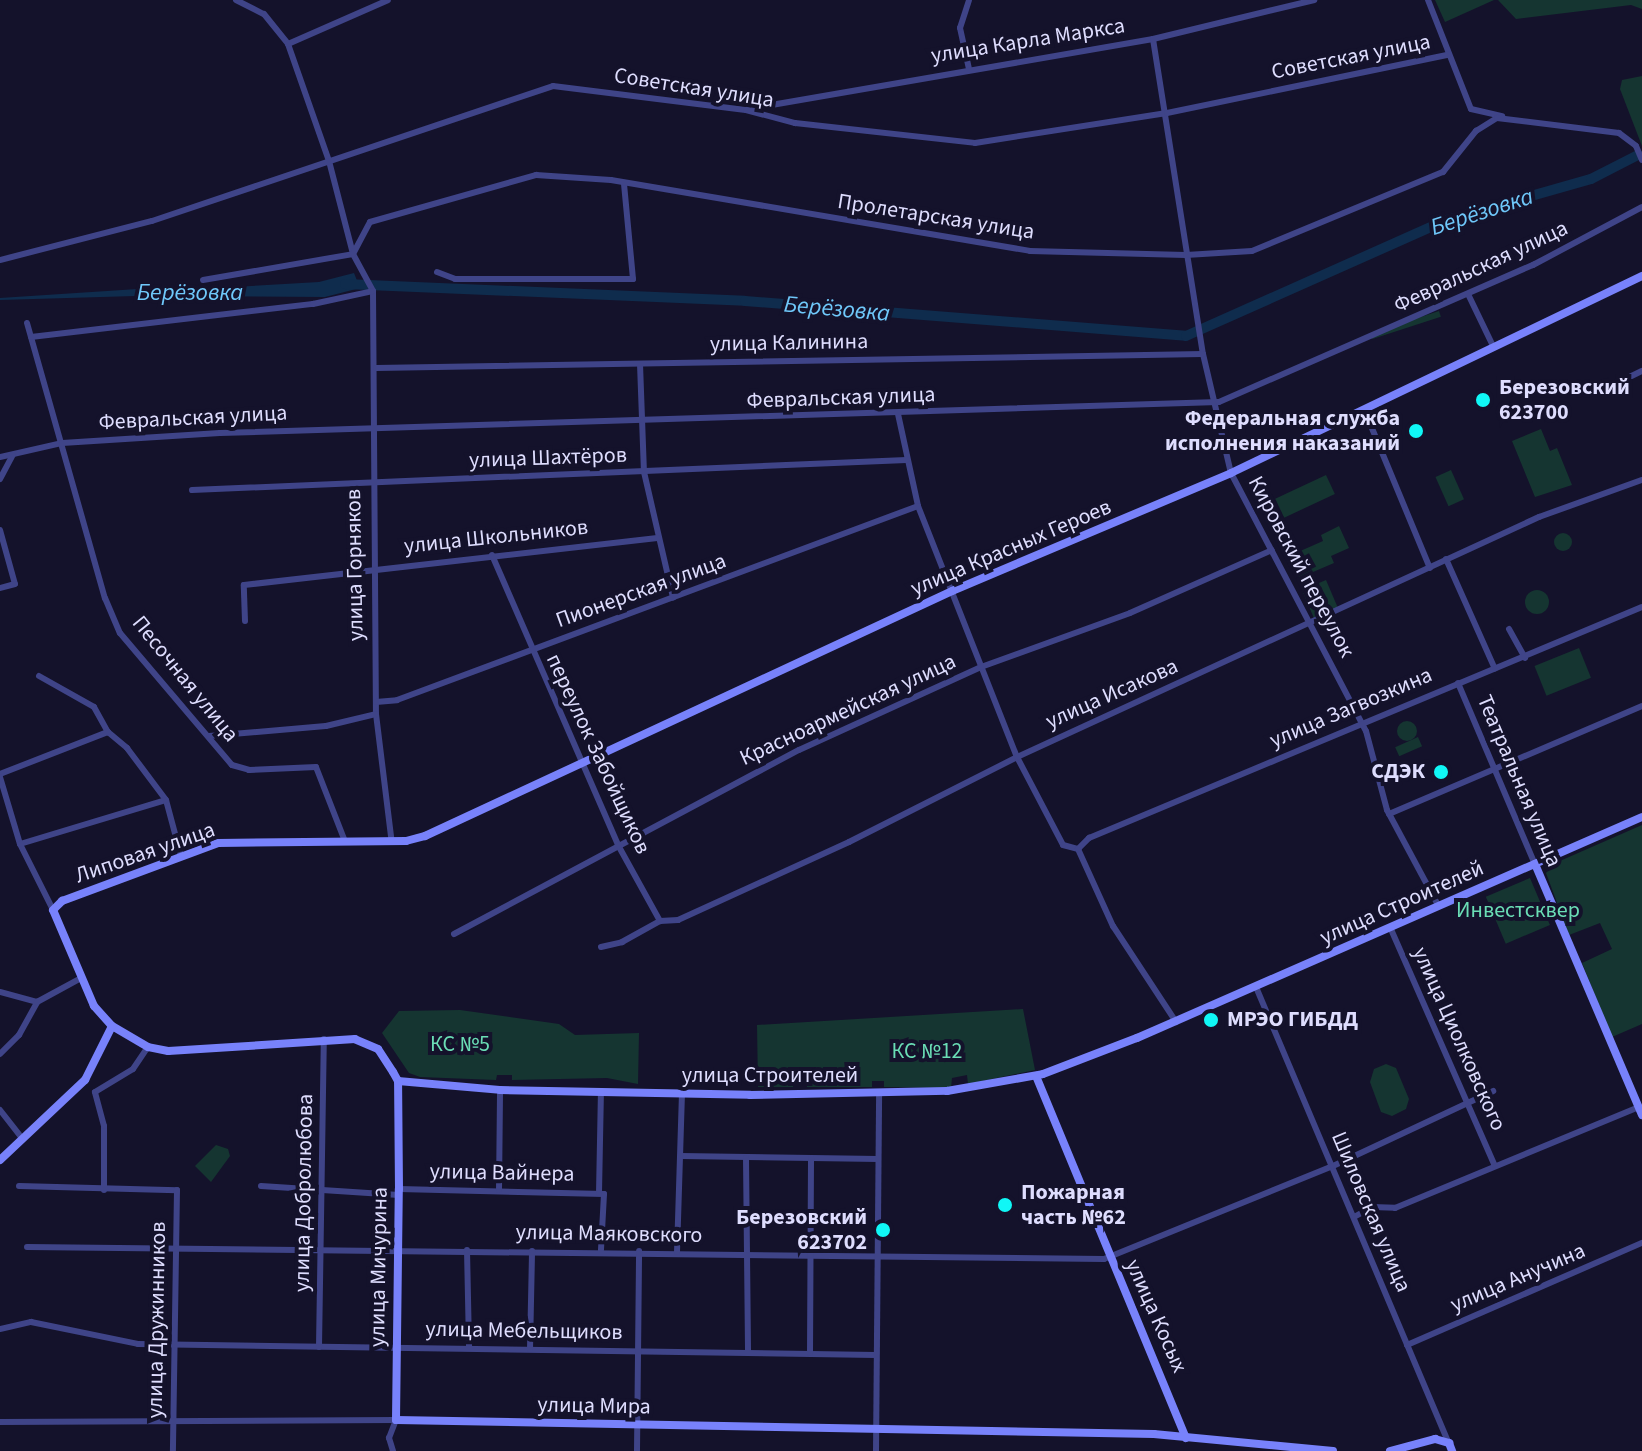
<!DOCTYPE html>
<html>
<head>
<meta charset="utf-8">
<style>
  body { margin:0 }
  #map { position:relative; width:1642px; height:1451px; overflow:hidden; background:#14122b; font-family:"Source Sans 3",sans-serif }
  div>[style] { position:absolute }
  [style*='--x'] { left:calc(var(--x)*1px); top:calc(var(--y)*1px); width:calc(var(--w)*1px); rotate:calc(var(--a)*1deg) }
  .green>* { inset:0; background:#153531; transform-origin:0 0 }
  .round { border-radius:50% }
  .water>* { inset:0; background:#0f2c4d }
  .river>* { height:10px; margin:-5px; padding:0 5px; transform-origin:5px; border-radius:5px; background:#0f2c4d }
  .street>* { height:6px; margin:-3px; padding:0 3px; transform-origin:3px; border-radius:3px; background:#3f4488 }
  .secondary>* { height:8px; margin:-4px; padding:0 4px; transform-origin:4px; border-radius:4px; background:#7882fb }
  .dots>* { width:22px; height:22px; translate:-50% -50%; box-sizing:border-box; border:4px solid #14122b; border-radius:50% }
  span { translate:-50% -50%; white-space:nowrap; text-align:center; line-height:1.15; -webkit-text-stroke:8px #14122b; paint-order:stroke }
  .street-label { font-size:22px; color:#deddfe }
  .poi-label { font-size:22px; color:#deddfe; font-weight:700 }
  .left { translate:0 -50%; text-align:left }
  .right { translate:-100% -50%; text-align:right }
  .park-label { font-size:22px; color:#6addb5 }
  .water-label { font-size:24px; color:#6fc8fa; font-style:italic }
</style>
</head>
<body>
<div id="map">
  <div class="green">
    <div style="clip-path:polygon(1435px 0,1494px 0,1445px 22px)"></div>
    <div style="clip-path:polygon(1498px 0,1642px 0,1642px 9px,1631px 5px,1516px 19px)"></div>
    <div style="clip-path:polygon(1642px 76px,1642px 146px,1620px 89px,1622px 80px)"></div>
    <div style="left:1439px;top:311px;width:6px;height:72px;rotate:72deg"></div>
    <div style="clip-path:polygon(1541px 429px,1550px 451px,1557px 448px,1572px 485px,1535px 497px,1512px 441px)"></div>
    <div style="left:1451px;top:470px;width:32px;height:17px;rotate:66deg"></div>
    <div style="left:1326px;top:475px;width:21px;height:56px;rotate:65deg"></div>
    <div style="clip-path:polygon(1339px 526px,1349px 548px,1331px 556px,1334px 563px,1299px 578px,1289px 556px,1323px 541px,1321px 535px)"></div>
    <div class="round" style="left:1554px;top:533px;width:18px;height:18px"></div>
    <div style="left:1326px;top:580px;width:30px;height:26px;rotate:67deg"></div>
    <div class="round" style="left:1525px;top:590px;width:24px;height:24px"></div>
    <div style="left:1579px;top:648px;width:32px;height:48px;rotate:68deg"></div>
    <div class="round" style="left:1397px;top:721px;width:20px;height:20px"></div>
    <div style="left:1418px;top:737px;width:10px;height:25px;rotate:66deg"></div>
    <div style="clip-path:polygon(1642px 825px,1642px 1024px,1612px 1037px,1582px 963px,1612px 949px,1600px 923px,1569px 935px,1546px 873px,1553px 864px)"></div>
    <div style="left:1530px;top:878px;width:51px;height:48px;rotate:67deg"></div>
    <div style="clip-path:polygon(1023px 1009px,1035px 1070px,968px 1084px,967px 1075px,952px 1078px,951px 1088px,884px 1087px,884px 1081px,872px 1081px,872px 1087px,807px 1087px,807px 1080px,794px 1080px,793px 1087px,758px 1087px,757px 1025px)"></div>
    <div style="clip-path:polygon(460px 1010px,559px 1024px,575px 1035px,639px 1033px,638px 1084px,607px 1078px,512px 1080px,512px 1075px,497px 1075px,496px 1080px,420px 1077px,409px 1073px,382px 1033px,399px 1011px)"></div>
    <div style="clip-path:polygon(1386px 1064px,1396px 1068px,1409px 1099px,1406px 1109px,1392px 1116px,1381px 1112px,1370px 1082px,1374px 1069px)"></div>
    <div style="clip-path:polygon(216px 1145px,228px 1149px,230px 1156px,211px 1182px,195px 1166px)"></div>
  </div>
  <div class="water">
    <div style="clip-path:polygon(354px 273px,360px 288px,325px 297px,182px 296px,183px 290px,319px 282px)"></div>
    <div style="clip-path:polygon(168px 287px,169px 295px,0 300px,0 298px)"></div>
  </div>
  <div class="river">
    <div style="--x:345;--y:284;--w:400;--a:2.4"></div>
    <div style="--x:745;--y:301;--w:442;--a:4.5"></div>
    <div style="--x:1186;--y:336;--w:286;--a:-24"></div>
    <div style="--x:1447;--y:220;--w:150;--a:-15.9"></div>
    <div style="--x:1591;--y:179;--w:53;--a:-27.1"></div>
    <div style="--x:158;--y:292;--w:36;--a:2"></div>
  </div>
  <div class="street">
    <div style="--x:236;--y:0;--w:31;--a:27"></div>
    <div style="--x:264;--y:14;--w:38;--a:51"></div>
    <div style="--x:288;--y:44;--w:124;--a:70.7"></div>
    <div style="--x:329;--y:161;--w:96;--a:75.5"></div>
    <div style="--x:353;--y:254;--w:42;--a:61.6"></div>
    <div style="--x:373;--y:291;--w:423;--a:89.6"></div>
    <div style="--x:376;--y:714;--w:124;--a:83"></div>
    <div style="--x:1428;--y:0;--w:117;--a:68.5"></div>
    <div style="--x:1471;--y:109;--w:32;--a:13"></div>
    <div style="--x:1153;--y:39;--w:319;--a:81"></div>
    <div style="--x:1203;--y:354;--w:122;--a:76.8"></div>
    <div style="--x:1231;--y:473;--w:291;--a:62.4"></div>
    <div style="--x:1366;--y:731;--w:82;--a:75.1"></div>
    <div style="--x:1387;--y:810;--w:108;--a:61.8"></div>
    <div style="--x:288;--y:44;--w:109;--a:-23.7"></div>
    <div style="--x:969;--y:69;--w:42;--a:-102.4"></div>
    <div style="--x:960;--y:28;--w:29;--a:-72"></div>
    <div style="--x:748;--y:109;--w:411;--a:-9.8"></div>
    <div style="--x:1153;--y:39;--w:166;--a:-13.6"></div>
    <div style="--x:0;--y:260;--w:157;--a:-14.4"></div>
    <div style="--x:152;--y:221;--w:423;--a:-18.6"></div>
    <div style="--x:553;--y:86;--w:194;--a:7.1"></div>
    <div style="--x:746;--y:110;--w:51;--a:14.9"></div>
    <div style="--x:795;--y:123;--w:181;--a:6.3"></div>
    <div style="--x:975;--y:143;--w:194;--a:-8.9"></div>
    <div style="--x:1167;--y:113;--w:287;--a:-11.7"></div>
    <div style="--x:437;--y:272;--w:19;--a:21"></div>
    <div style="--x:455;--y:279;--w:178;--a:0"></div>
    <div style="--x:633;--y:279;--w:96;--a:-95.4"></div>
    <div style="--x:203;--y:280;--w:152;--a:-9.8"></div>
    <div style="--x:353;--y:254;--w:36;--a:-62"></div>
    <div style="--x:370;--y:222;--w:173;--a:-15.8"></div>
    <div style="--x:536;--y:175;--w:75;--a:3.8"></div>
    <div style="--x:611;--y:180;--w:425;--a:9.6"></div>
    <div style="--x:1030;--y:251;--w:156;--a:1.5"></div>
    <div style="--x:1186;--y:255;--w:66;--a:-3.5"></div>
    <div style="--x:1252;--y:251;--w:207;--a:-22.5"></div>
    <div style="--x:1443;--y:172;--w:53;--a:-51.2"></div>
    <div style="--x:1476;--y:131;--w:25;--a:-32"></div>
    <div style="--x:1497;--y:118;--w:123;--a:7"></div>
    <div style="--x:1619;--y:133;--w:21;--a:37"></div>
    <div style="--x:1636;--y:146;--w:15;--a:67"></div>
    <div style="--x:1468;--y:294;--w:58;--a:64.3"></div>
    <div style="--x:27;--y:323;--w:286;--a:74.2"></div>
    <div style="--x:105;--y:598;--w:38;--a:67"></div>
    <div style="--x:120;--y:633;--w:173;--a:49.7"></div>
    <div style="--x:232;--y:765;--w:18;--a:16"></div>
    <div style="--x:249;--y:770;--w:67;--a:-2.6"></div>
    <div style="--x:316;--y:767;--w:77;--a:68.7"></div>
    <div style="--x:31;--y:337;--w:284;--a:-6.7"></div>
    <div style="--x:313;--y:304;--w:61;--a:-12.2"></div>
    <div style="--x:640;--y:364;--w:108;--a:87.9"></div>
    <div style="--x:644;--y:472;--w:129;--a:77"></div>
    <div style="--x:376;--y:368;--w:827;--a:-0.97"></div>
    <div style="--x:1613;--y:385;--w:32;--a:-26"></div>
    <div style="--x:1364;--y:409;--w:172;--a:67.5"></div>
    <div style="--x:898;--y:414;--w:94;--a:77.7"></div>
    <div style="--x:918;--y:506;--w:270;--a:68.5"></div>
    <div style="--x:1017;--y:757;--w:99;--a:62.4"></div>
    <div style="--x:1063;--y:845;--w:16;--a:15"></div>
    <div style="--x:1078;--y:849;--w:85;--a:65.6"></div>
    <div style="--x:1113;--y:926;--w:115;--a:56.7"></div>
    <div style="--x:0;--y:457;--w:64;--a:-12.7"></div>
    <div style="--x:62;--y:443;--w:158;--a:-3.6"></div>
    <div style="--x:220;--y:433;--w:999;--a:-1.78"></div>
    <div style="--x:1219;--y:402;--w:343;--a:-23.6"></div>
    <div style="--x:1533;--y:265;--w:123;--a:-28"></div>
    <div style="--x:0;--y:479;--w:27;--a:-62"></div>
    <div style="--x:192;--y:490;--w:715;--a:-2.41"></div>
    <div style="--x:0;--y:530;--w:56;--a:74.5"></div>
    <div style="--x:15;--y:584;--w:16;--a:165"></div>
    <div style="--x:492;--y:555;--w:316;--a:66.5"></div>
    <div style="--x:618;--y:845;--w:87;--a:61.1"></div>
    <div style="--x:1446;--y:559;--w:120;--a:66"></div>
    <div style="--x:245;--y:621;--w:36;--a:-92"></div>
    <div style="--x:244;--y:585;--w:416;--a:-6.5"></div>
    <div style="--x:1509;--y:629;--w:33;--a:61"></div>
    <div style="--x:39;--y:676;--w:63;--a:29.4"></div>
    <div style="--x:94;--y:707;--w:29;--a:61"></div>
    <div style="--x:108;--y:732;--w:25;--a:40"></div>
    <div style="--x:127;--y:748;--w:65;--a:53.1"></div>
    <div style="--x:166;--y:800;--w:58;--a:75"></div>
    <div style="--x:1458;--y:683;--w:197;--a:67"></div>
    <div style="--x:376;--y:702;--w:21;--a:-5"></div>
    <div style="--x:397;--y:700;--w:556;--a:-20.42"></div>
    <div style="--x:209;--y:736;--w:117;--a:-4.9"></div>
    <div style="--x:326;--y:726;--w:51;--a:-13.5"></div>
    <div style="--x:0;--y:774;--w:116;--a:-21.3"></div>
    <div style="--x:0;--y:777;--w:70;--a:73.4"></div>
    <div style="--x:20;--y:844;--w:74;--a:63.4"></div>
    <div style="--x:1389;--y:814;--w:275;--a:-23.1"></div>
    <div style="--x:20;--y:844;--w:152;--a:-16.8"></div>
    <div style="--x:1078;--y:849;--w:16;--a:-45"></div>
    <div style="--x:1089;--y:838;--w:599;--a:-22.67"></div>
    <div style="--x:1390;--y:927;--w:261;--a:66.3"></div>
    <div style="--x:454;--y:934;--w:391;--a:-28.1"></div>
    <div style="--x:799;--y:750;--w:200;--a:-24.5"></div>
    <div style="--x:981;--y:667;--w:158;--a:-19.9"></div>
    <div style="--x:1130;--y:613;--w:155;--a:-23.9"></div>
    <div style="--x:601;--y:947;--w:22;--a:-13"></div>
    <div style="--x:622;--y:942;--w:43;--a:-28.9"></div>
    <div style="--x:660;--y:921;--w:18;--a:-3"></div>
    <div style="--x:678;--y:920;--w:188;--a:-24.5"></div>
    <div style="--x:849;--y:842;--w:188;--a:-26.8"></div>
    <div style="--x:1017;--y:757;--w:575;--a:-24.69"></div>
    <div style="--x:1539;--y:517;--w:109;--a:-19.8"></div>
    <div style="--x:1256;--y:987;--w:495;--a:67.1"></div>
    <div style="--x:0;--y:992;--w:38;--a:15"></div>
    <div style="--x:0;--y:1054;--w:27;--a:-45"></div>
    <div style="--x:19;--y:1035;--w:38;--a:-61"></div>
    <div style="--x:37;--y:1002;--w:50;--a:-28.6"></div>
    <div style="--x:0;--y:1110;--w:37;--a:52"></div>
    <div style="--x:681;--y:1156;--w:197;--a:0.9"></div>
    <div style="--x:746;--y:1158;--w:194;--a:89.4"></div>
    <div style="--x:19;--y:1186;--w:158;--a:1.5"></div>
    <div style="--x:177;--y:1190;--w:261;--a:90.9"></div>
    <div style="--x:261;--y:1186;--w:138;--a:3.7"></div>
    <div style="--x:399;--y:1189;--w:205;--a:1.4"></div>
    <div style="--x:604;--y:1194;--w:56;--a:93.1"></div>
    <div style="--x:104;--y:1190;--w:64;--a:-90"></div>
    <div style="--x:104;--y:1126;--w:35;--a:-105"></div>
    <div style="--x:95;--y:1092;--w:44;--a:-31.2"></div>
    <div style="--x:133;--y:1069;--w:27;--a:-56"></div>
    <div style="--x:499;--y:1190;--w:100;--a:-89.4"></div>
    <div style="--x:599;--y:1193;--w:101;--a:-88.9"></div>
    <div style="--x:1354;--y:1217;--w:21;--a:-29"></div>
    <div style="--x:1372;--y:1207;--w:23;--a:2"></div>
    <div style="--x:1395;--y:1208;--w:264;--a:-22.5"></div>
    <div style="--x:27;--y:1247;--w:1077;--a:0.64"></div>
    <div style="--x:1104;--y:1259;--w:247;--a:-22.1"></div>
    <div style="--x:1333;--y:1166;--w:177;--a:-25.1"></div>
    <div style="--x:467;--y:1250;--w:98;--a:88.8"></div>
    <div style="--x:677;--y:1252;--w:158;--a:-88.2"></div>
    <div style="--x:0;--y:1329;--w:32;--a:-13"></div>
    <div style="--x:31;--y:1322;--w:109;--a:11.6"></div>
    <div style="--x:138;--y:1344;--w:738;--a:0.85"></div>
    <div style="--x:1407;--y:1345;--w:256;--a:-23.5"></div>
    <div style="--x:319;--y:1347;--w:308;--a:-89.1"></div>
    <div style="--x:530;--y:1349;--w:98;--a:-88.8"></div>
    <div style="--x:810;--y:1353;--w:195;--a:-89.7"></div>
    <div style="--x:0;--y:1422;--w:396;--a:-0.3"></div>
    <div style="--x:393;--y:1451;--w:14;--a:-107"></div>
    <div style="--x:389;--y:1438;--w:19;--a:-69"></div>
    <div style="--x:637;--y:1451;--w:200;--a:-89.4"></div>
    <div style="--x:876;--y:1451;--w:358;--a:-89.5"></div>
  </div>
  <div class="secondary">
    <div style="--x:1535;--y:864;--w:273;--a:66.9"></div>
    <div style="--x:1036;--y:1076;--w:392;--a:67.5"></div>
    <div style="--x:398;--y:1081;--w:102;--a:5"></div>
    <div style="--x:500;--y:1090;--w:250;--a:1.1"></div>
    <div style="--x:750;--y:1095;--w:197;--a:-1.2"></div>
    <div style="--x:947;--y:1091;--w:97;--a:-10"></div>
    <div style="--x:1043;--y:1074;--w:101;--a:-21"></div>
    <div style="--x:1137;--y:1038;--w:551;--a:-23.64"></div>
    <div style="--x:0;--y:1160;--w:117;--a:-43.3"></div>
    <div style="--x:85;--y:1080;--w:60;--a:-63.4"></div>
    <div style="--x:1333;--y:1451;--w:180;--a:-174.6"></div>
    <div style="--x:1154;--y:1434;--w:758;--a:-178.94"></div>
    <div style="--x:396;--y:1420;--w:231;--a:-89.3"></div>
    <div style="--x:399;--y:1189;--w:108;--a:-90.5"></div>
    <div style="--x:398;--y:1081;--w:10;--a:-119"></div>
    <div style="--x:393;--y:1072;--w:27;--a:-123"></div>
    <div style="--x:378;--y:1049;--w:25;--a:-157"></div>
    <div style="--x:355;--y:1039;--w:187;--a:176.3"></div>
    <div style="--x:168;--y:1051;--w:20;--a:-169"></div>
    <div style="--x:148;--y:1047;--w:42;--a:-149.7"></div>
    <div style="--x:112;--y:1026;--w:27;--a:-132"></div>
    <div style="--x:94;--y:1006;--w:104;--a:-113.1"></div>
    <div style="--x:53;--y:910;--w:13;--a:-45"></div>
    <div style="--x:62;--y:901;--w:166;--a:-20.4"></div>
    <div style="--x:218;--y:843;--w:188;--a:-0.6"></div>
    <div style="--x:406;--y:841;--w:20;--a:-15"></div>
    <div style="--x:425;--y:836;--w:581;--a:-24.93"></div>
    <div style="--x:952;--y:591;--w:303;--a:-22.9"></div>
    <div style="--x:1231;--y:473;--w:456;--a:-25.6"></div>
    <div style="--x:1390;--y:1451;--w:47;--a:-14.9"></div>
    <div style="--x:1435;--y:1439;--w:15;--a:16"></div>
    <div style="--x:1449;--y:1443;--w:9;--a:69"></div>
  </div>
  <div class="dots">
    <div style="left:1483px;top:400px;background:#10f7f6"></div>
    <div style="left:1416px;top:431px;background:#10f7f6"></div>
    <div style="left:1441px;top:772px;background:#10f7f6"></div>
    <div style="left:1211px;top:1020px;background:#10f7f6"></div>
    <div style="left:1005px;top:1205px;background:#10f7f6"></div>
    <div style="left:883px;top:1230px;background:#10f7f6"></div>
  </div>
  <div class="street-label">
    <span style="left:1028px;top:41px;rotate:-9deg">улица Карла Маркса</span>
    <span style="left:1351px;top:57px;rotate:-11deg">Советская улица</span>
    <span style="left:694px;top:88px;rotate:9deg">Советская улица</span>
    <span style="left:936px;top:217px;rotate:9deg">Пролетарская улица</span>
    <span style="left:1481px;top:267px;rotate:-25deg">Февральская улица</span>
    <span style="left:789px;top:343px;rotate:-1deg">улица Калинина</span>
    <span style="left:841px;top:398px;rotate:-2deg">Февральская улица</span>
    <span style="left:193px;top:418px;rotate:-3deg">Февральская улица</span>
    <span style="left:548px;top:458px;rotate:-2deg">улица Шахтёров</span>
    <span style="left:496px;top:537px;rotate:-6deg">улица Школьников</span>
    <span style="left:1011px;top:548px;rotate:-23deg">улица Красных Героев</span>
    <span style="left:355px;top:565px;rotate:-91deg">улица Горняков</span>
    <span style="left:1301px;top:567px;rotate:62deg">Кировский переулок</span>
    <span style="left:641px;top:591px;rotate:-20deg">Пионерская улица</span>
    <span style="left:185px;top:679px;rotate:51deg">Песочная улица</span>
    <span style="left:1112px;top:694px;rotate:-24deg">улица Исакова</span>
    <span style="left:1351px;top:708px;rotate:-23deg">улица Загвозкина</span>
    <span style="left:848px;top:710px;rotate:-25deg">Красноармейская улица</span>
    <span style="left:598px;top:754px;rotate:65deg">переулок Забойщиков</span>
    <span style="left:1519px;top:781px;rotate:67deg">Театральная улица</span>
    <span style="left:145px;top:853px;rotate:-19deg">Липовая улица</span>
    <span style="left:1402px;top:903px;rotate:-24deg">улица Строителей</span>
    <span style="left:1459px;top:1039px;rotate:66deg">улица Циолковского</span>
    <span style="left:770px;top:1076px">улица Строителей</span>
    <span style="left:502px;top:1173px;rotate:1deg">улица Вайнера</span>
    <span style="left:304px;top:1193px;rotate:-89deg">улица Добролюбова</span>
    <span style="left:1371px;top:1212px;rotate:67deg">Шиловская улица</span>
    <span style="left:609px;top:1234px;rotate:1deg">улица Маяковского</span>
    <span style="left:379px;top:1267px;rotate:-89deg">улица Мичурина</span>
    <span style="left:1518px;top:1278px;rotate:-23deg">улица Анучина</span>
    <span style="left:1156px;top:1316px;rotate:66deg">улица Косых</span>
    <span style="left:157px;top:1320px;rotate:-89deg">улица Дружинников</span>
    <span style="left:524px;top:1331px;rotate:1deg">улица Мебельщиков</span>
    <span style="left:594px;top:1406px;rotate:1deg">улица Мира</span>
  </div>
  <div class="poi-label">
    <span class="left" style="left:1499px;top:400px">Березовский<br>623700</span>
    <span class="right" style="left:1400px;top:431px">Федеральная служба<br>исполнения наказаний</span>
    <span class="right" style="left:1425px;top:772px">СДЭК</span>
    <span class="left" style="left:1227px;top:1020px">МРЭО ГИБДД</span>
    <span class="left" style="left:1021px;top:1205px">Пожарная<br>часть №62</span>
    <span class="right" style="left:867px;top:1230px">Березовский<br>623702</span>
  </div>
  <div class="park-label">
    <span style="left:1518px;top:911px">Инвестсквер</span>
    <span style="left:460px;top:1045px">КС №5</span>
    <span style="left:927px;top:1052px">КС №12</span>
  </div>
  <div class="water-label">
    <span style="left:1482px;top:212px;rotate:-18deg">Берёзовка</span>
    <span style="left:190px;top:293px">Берёзовка</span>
    <span style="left:837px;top:309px;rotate:5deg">Берёзовка</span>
  </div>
</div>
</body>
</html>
